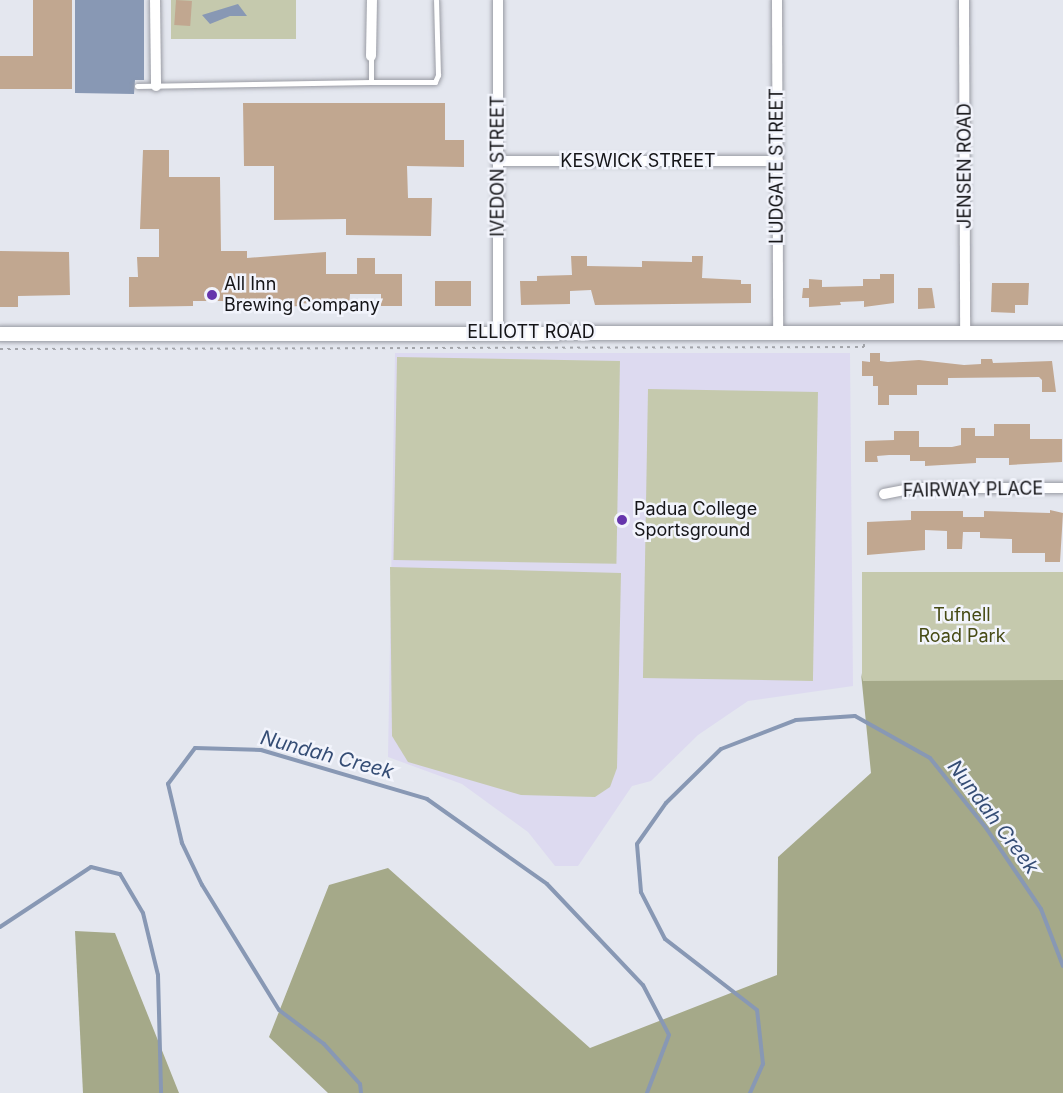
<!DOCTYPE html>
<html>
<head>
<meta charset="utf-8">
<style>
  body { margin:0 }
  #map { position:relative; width:1063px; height:1093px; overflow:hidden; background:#e4e7ef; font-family:Inter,sans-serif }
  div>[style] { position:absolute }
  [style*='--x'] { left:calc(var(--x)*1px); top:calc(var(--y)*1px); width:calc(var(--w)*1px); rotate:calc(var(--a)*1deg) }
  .education>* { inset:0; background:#dddaf0 }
  .green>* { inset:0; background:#c5c9ad; transform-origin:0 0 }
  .forest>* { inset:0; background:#a5a989 }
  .water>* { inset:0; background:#8898b4 }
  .stream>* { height:4px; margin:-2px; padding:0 2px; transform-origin:2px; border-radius:2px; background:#8898b4 }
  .building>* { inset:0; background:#c1a790; transform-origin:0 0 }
  .path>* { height:2px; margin-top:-1px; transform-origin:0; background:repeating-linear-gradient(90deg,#a3a5ab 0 3px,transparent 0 7.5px) }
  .roads { filter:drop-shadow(0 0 2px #999ba3) drop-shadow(0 0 2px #999ba3) }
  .service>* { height:5px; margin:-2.5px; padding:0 2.5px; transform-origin:2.5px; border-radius:2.5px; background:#fff }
  .minor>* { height:10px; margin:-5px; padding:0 5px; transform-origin:5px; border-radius:5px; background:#fff }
  .tertiary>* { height:14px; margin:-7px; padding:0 7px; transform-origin:7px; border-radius:7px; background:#fff }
  .dots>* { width:16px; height:16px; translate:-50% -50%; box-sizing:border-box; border:3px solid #f2f4fc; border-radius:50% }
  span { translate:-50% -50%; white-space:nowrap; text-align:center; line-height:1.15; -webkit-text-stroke:5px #f2f4fc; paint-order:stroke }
  .street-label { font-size:18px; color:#151518 }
  .poi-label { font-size:18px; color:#151518 }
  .left { translate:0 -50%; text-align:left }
  .park-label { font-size:18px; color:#464a14 }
  .water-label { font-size:20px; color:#354d75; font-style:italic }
</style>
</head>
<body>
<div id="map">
  <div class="education">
    <div style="clip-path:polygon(395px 353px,850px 353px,853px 686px,748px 701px,698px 735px,651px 781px,632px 786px,578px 866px,555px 866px,528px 832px,462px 784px,388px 757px)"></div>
  </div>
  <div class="green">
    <div style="left:171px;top:0;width:125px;height:39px"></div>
    <div style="left:397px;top:357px;width:223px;height:203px;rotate:1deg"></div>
    <div style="left:648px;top:389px;width:170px;height:289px;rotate:1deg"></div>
    <div style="clip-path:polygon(390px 567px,621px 573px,617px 768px,610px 787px,595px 797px,521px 795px,408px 762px,392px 736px)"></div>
    <div style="left:862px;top:572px;width:201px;height:109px"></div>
  </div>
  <div class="forest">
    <div style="clip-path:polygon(861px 673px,863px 681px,1063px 680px,1063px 1093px,328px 1093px,269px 1037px,329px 885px,388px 868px,590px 1048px,777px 975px,778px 857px,871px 773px)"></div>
    <div style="clip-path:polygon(75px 931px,115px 933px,179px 1093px,83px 1093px)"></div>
  </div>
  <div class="water">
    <div style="clip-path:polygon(75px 0,144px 0,144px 80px,135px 80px,134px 94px,75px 93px)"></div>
    <div style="clip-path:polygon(238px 4px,247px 16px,230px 16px,210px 24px,202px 15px)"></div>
  </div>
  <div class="stream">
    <div style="--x:0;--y:927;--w:109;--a:-33.4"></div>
    <div style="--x:91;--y:867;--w:30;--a:14"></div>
    <div style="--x:120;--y:874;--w:45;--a:59.5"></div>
    <div style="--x:143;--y:913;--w:64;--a:76.4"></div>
    <div style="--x:158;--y:975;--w:118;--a:88.5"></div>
    <div style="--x:361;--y:1093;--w:9;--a:-96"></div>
    <div style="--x:360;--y:1084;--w:54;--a:-132"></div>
    <div style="--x:324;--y:1044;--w:56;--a:-142.9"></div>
    <div style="--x:279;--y:1010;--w:147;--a:-121.6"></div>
    <div style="--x:202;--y:885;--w:47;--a:-115.5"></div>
    <div style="--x:182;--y:843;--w:61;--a:-103.3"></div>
    <div style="--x:168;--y:784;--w:45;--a:-53.1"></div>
    <div style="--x:195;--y:748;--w:66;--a:1.7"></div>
    <div style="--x:261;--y:750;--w:173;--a:16.4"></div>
    <div style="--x:427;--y:799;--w:147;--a:35.3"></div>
    <div style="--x:547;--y:884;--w:139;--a:46.5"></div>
    <div style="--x:643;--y:985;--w:56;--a:62.5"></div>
    <div style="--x:669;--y:1035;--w:62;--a:110.8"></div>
    <div style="--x:750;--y:1093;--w:32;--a:-66"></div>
    <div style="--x:763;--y:1064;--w:54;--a:-96.3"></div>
    <div style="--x:757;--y:1010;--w:116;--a:-142.3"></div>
    <div style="--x:665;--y:939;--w:53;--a:-117.1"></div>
    <div style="--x:641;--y:892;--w:48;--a:-94.8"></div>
    <div style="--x:637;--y:844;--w:50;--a:-54.7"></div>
    <div style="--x:666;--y:803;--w:77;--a:-44.5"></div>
    <div style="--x:721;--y:749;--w:80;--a:-21.1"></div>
    <div style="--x:796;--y:720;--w:59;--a:-3.9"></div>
    <div style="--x:855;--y:716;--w:86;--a:29.2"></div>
    <div style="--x:930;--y:758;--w:90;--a:51.3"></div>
    <div style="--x:986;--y:828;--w:98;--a:55.8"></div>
    <div style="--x:1041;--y:909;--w:61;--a:68.9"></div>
  </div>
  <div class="building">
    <div style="clip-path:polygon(33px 0,72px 0,72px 89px,0 89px,0 56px,33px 56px)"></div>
    <div style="left:176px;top:0;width:16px;height:25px;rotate:4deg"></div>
    <div style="clip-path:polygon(243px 103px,445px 103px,445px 140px,464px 140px,464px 167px,407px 166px,408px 198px,432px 198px,431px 236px,346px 235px,346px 219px,274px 220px,274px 166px,244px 166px)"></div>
    <div style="clip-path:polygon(143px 150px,169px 150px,169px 177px,220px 177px,221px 251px,247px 251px,247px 258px,326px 252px,326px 274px,357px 274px,357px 258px,375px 258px,375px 274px,402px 274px,402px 306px,381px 306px,381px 294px,350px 294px,349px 307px,300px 303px,300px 306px,281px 307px,222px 301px,193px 301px,193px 306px,129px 307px,129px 277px,138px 277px,137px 257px,159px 257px,159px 229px,140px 229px)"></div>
    <div style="clip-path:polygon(0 251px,69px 252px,70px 295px,18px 296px,18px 307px,0 307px)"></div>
    <div style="clip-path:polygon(571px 256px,587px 256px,587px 266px,642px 267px,642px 261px,692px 262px,692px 256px,703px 256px,702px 278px,741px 280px,741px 284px,751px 284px,751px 303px,595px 305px,591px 290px,570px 291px,570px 304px,521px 305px,520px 281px,537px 281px,537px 276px,572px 275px)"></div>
    <div style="clip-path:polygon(880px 274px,894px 274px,894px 303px,864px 307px,864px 301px,840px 302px,841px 305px,809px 307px,809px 298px,802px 298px,803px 288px,809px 288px,809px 279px,822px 280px,822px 287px,863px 286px,863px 279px,880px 279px)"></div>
    <div style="left:471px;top:281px;width:25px;height:36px;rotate:90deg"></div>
    <div style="clip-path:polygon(992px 283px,1029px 283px,1028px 305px,1015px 305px,1015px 313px,991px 312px)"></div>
    <div style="clip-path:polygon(918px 288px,932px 288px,935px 308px,918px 309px)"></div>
    <div style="clip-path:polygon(870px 353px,880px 353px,880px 361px,888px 362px,919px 360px,964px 365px,981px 364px,981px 359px,992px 359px,993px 363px,1052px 361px,1056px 392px,1042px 392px,1042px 380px,1039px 377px,948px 378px,948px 385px,917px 385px,917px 395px,889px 395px,889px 405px,878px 405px,878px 386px,873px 386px,873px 376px,862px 376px,862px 361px,870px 362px)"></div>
    <div style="clip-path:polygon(994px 424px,1030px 424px,1030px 439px,1062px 439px,1062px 462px,1009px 465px,1009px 458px,976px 458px,976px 463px,925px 466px,925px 461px,910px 461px,910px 455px,889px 455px,877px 456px,878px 462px,865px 462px,865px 441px,894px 440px,894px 431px,919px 431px,919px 447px,952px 447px,961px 445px,961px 428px,975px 428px,975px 436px,994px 436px)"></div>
    <div style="clip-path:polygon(1050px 510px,1063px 513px,1060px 562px,1045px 562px,1045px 553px,1012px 553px,1012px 539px,980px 538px,980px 532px,963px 532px,962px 549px,947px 549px,947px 531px,925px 530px,925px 550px,867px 555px,867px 522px,911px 520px,911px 511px,963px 511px,963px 517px,984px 517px,984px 511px,1050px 513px)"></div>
  </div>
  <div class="path">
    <div style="--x:0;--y:349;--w:864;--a:-0.13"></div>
    <div style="--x:864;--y:347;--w:3;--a:-90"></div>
  </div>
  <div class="roads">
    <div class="service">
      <div style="--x:371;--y:82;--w:64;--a:0"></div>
      <div style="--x:435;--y:82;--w:8;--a:-67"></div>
      <div style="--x:438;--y:75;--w:75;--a:-91.5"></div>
      <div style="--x:137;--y:86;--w:234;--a:-1"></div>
      <div style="--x:371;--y:82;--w:25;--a:-90"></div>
    </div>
    <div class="minor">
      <div style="--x:155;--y:0;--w:86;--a:89.3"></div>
      <div style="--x:498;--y:0;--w:332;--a:90"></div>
      <div style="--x:777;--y:0;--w:332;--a:89.8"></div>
      <div style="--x:964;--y:0;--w:333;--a:89.8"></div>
      <div style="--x:371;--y:56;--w:56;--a:-89"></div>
      <div style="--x:498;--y:161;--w:280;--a:0"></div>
      <div style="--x:884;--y:494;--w:32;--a:-11"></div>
      <div style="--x:915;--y:488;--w:148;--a:0"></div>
    </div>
    <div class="tertiary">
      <div style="--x:0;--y:334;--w:1063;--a:-0.05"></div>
    </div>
  </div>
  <div class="dots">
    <div style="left:212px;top:295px;background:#6635ac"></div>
    <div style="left:622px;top:520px;background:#6635ac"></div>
  </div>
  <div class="street-label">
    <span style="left:638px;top:161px">KESWICK STREET</span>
    <span style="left:498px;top:166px;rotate:-90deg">IVEDON STREET</span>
    <span style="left:777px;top:166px;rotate:-90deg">LUDGATE STREET</span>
    <span style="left:965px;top:166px;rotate:-90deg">JENSEN ROAD</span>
    <span style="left:531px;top:332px">ELLIOTT ROAD</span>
    <span style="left:973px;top:490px;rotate:-1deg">FAIRWAY PLACE</span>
  </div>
  <div class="poi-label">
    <span class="left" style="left:224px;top:295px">All Inn<br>Brewing Company</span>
    <span class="left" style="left:634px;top:520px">Padua College<br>Sportsground</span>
  </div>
  <div class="park-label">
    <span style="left:962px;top:626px">Tufnell<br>Road Park</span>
  </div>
  <div class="water-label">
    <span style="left:327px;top:755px;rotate:15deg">Nundah Creek</span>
    <span style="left:993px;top:817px;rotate:53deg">Nundah Creek</span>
  </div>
</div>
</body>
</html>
